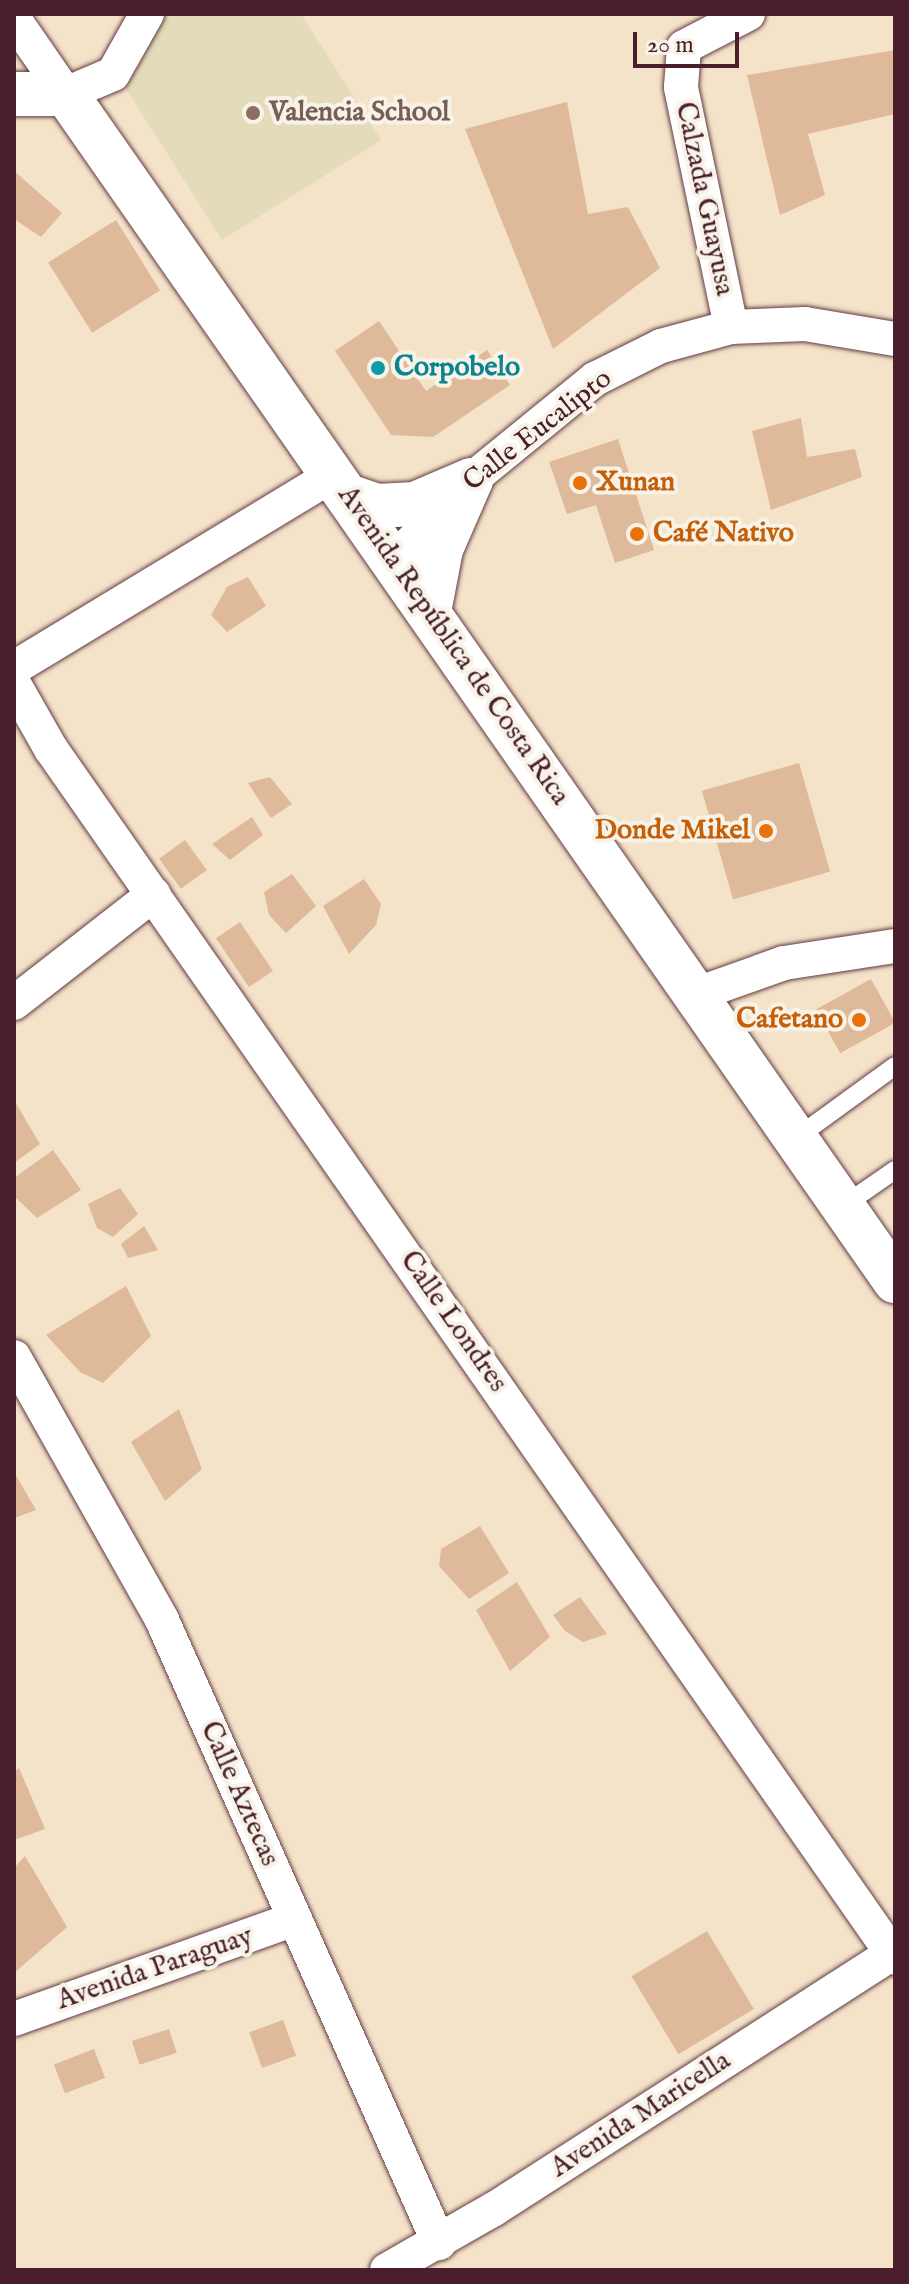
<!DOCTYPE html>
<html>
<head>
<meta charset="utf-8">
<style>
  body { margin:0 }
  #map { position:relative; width:909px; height:2284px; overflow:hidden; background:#f4e2c9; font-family:"IM FELL English",serif }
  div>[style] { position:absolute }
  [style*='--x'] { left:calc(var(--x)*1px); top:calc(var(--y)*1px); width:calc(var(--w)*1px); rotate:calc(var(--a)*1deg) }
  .built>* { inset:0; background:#e3dbba }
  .building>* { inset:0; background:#dfba9a; transform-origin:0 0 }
  .roads { filter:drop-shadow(0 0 2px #643c43) drop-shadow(0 0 2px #643c43) }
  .service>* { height:18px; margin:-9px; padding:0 9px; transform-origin:9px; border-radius:9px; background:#fff }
  .minor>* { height:34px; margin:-17px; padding:0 17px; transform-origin:17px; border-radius:17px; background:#fff }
  .tertiary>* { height:44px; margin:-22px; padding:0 22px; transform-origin:22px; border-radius:22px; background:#fff }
  .dots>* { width:22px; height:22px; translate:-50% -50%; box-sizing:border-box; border:4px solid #f7f3e8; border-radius:50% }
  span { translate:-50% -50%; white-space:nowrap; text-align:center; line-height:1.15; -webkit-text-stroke:8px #f7f3e8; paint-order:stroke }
  .education-label { font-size:28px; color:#785e54; font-weight:700 }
  .left { translate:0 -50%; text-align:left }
  .street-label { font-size:28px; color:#4a1f2b }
  .culture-label { font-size:28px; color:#0d838f; font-weight:700 }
  .food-label { font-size:28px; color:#c56008; font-weight:700 }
  .right { translate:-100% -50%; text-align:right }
  .frame { position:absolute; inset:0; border:16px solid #4a1f2b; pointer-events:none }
  .scale { position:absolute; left:633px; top:32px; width:106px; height:36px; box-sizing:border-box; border:4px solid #4a1f2b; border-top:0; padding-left:10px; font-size:24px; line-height:28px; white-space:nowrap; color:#4a1f2b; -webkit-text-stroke:6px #f7f3e8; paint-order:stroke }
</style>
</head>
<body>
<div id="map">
  <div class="built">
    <div style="clip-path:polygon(165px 14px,301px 14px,381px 140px,222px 240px,125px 87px)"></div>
  </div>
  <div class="building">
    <div style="clip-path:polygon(895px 50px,895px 114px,808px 134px,825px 195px,780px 215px,747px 75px)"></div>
    <div style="clip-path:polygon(567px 102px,588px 214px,628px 207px,660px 268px,553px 349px,465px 129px)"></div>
    <div style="clip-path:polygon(14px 171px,62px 213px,41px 237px,14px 219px)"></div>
    <div style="left:116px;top:220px;width:83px;height:80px;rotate:58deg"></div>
    <div style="clip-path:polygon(379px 321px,426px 391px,487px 350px,510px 385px,433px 437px,391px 435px,335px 351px)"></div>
    <div style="clip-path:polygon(801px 418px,807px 457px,855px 449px,862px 477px,771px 510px,752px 431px)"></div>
    <div style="clip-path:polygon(618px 439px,654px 550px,615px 563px,596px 505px,567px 514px,549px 462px)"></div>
    <div style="clip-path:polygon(248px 577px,266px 606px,227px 632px,211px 615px,227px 587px)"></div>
    <div style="left:799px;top:763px;width:113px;height:101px;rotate:74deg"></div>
    <div style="clip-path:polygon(270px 777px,292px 804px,271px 818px,248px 783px)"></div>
    <div style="clip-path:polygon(252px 817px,263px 835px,230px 860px,212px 844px)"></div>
    <div style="left:185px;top:840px;width:37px;height:32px;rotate:54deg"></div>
    <div style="clip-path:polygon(292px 874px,316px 906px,286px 933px,269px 915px,264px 892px)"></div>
    <div style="clip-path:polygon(364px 879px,381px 904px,376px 925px,349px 954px,323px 906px)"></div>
    <div style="left:240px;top:922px;width:59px;height:29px;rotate:56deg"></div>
    <div style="left:871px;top:979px;width:50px;height:63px;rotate:61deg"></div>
    <div style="clip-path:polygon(14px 1100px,40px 1144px,14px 1163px)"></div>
    <div style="clip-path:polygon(53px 1150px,81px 1190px,37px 1218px,14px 1196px,14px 1178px)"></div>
    <div style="clip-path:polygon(120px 1188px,138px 1214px,113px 1237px,97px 1228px,88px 1204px)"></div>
    <div style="clip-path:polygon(144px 1226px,158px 1250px,128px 1258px,121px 1244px)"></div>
    <div style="clip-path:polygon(126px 1286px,151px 1336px,103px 1383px,80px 1372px,46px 1335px)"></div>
    <div style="clip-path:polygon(179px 1409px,202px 1469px,165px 1501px,131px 1442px)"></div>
    <div style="clip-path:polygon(14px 1472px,36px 1510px,14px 1518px)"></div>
    <div style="clip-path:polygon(480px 1526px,509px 1573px,469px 1599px,439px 1566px,441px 1549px)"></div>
    <div style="clip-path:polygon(517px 1582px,550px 1637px,510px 1671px,476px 1610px)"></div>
    <div style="clip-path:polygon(580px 1597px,607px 1634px,583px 1642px,565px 1631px,553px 1615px)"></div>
    <div style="clip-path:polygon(19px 1768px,45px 1829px,14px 1840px,14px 1772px)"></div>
    <div style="clip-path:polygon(25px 1856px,67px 1927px,14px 1973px,14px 1868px)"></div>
    <div style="left:707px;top:1931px;width:91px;height:88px;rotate:59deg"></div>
    <div style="left:283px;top:2020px;width:38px;height:36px;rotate:70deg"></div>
    <div style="left:169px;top:2029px;width:25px;height:39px;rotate:72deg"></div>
    <div style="left:94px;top:2049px;width:31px;height:43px;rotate:69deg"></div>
  </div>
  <div class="roads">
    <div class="service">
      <div style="--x:796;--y:1138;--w:122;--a:-36"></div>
      <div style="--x:843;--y:1206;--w:63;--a:-34.7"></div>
    </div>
    <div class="minor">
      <div style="--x:14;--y:19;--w:91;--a:55.3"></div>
      <div style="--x:66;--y:94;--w:51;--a:-23.1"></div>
      <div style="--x:113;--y:74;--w:69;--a:-60.5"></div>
      <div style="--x:731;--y:327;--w:245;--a:-101.8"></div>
      <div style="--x:681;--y:87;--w:40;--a:-85.7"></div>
      <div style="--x:684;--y:47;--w:72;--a:-27.3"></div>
      <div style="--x:393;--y:561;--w:112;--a:-46.1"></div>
      <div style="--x:471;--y:480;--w:160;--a:-39.2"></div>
      <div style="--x:595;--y:379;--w:74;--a:-26.6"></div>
      <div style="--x:661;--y:346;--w:73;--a:-15.2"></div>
      <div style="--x:731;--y:327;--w:74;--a:-2.3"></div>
      <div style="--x:805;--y:324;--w:91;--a:9.5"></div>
      <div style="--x:14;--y:668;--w:373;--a:-31.2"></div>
      <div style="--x:14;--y:684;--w:75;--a:60.4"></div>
      <div style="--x:51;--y:749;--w:1474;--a:55.08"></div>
      <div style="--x:697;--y:994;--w:92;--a:-19.6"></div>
      <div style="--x:784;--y:963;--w:112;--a:-8.7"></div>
      <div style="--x:14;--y:1003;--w:177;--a:-37.9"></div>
      <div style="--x:14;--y:1357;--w:302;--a:60.6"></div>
      <div style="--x:162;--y:1620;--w:682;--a:66.03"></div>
      <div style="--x:14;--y:2019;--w:298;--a:-19.6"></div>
      <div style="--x:387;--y:2270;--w:123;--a:-29.7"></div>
      <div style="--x:494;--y:2209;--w:473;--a:-32.7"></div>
    </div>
    <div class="tertiary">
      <div style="--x:14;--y:94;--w:52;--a:0"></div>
      <div style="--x:66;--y:94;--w:1448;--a:55.07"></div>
      <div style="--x:348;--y:496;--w:31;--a:19"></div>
      <div style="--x:377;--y:506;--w:38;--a:-3"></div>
      <div style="--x:415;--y:504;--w:61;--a:-23.2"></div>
      <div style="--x:429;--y:612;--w:64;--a:-79.2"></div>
      <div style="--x:441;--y:549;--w:75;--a:-66.5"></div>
    </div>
  </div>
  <div class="dots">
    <div style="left:253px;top:113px;background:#8d6e63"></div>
    <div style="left:378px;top:368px;background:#0f9aa8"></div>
    <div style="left:580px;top:483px;background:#e8710a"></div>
    <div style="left:637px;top:534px;background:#e8710a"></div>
    <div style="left:766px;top:831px;background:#e8710a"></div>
    <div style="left:859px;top:1020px;background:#e8710a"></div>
  </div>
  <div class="education-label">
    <span class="left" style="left:269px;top:113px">Valencia School</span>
  </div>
  <div class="street-label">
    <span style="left:704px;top:199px;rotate:78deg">Calzada Guayusa</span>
    <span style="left:538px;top:431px;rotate:-38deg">Calle Eucalipto</span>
    <span style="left:453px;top:646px;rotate:55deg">Avenida República de Costa Rica</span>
    <span style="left:453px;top:1322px;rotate:55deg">Calle Londres</span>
    <span style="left:239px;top:1794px;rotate:66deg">Calle Aztecas</span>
    <span style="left:155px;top:1969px;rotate:-19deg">Avenida Paraguay</span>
    <span style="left:641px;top:2115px;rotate:-33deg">Avenida Maricella</span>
  </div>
  <div class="culture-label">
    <span class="left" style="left:394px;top:368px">Corpobelo</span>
  </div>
  <div class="food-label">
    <span class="left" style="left:596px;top:483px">Xunan</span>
    <span class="left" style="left:653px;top:534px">Café Nativo</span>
    <span class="right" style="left:750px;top:831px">Donde Mikel</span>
    <span class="right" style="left:843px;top:1020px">Cafetano</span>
  </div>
  <div class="frame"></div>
  <div class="scale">20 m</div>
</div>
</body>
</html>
